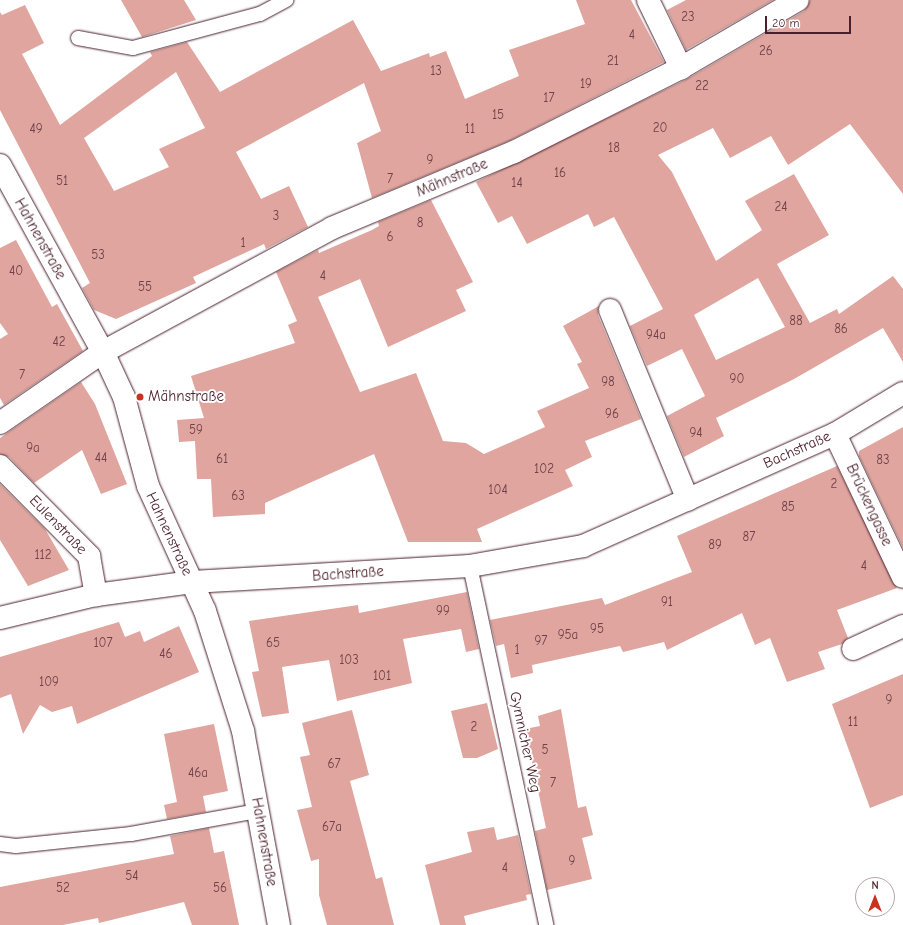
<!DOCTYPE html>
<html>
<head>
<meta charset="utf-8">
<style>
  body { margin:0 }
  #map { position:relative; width:903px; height:925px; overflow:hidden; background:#fff; font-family:"Comic Neue",sans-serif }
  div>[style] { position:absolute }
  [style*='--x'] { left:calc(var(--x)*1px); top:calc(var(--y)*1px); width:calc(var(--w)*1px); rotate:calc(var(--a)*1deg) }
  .building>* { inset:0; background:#dfa59e }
  .roads { filter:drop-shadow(0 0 1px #4a1f2b) drop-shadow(0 0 1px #4a1f2b) }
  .service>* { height:14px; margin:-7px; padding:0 7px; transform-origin:7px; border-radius:7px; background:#fff }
  .minor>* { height:22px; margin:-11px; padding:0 11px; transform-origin:11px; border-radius:11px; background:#fff }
  .secondary>* { height:22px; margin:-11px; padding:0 11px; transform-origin:11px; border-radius:11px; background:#fff }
  .dots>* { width:11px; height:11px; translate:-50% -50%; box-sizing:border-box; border:2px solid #fff; border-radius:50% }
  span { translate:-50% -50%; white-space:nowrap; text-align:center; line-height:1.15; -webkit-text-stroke:4px #fff; paint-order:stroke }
  .number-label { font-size:13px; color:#6f4048 }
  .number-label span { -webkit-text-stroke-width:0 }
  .street-label { font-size:15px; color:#4a1f2b }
  .poi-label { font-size:15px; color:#4a1f2b }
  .left { translate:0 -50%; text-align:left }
  .north { position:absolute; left:855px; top:877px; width:40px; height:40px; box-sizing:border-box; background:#fff; border:1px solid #b7a5aa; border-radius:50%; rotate:0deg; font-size:11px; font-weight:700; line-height:16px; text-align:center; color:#4a1f2b }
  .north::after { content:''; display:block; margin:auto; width:14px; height:18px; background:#c8321e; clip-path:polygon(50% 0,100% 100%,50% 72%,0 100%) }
  .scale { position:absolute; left:765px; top:16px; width:86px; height:18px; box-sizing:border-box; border:2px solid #4a1f2b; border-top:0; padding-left:5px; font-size:12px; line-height:14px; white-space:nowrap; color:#4a1f2b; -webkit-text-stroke:3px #fff; paint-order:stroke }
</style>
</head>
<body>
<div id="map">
  <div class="building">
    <div style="clip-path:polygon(121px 0,184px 0,196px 20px,142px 37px)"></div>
    <div style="clip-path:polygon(evenodd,576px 0,631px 0,664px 62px,509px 141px,372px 198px,357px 143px,381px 131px,364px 83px,236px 152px,261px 199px,289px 186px,308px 227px,266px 249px,264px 244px,193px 277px,196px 283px,116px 319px,94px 310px,82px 288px,90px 283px,0 110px,0 12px,2px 15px,25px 5px,44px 43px,22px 54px,60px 125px,152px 56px,150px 52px,187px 42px,220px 92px,353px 20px,381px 71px,429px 53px,430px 57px,446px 51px,465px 99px,519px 76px,509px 50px,585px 24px,576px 0,176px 72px,205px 128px,159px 149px,169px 167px,114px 191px,84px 138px,176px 72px)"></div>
    <div style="clip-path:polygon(686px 0,773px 0,686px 50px,667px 10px)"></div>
    <div style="clip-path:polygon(evenodd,810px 0,903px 0,903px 194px,850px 124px,788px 165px,771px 136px,730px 158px,713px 128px,658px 155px,672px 172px,716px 261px,762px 230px,745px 201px,794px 174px,829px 235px,777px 264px,810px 323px,837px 309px,839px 314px,893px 276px,903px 289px,903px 362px,883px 328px,794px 379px,716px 418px,724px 436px,684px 457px,667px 416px,705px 396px,682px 349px,647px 366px,630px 326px,663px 309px,614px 217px,594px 227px,588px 214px,527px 244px,512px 216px,498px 223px,476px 182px,687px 79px,804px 11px,810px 0,758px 278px,785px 327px,716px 360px,694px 315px,758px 278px)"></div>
    <div style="clip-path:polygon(431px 200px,473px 282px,456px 290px,466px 311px,388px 347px,360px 279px,318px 297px,360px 392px,416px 373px,443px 441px,466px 443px,484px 454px,545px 427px,537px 411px,589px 388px,577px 364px,582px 362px,563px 326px,599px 306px,598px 315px,641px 419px,585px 441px,592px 457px,565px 470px,573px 486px,477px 529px,482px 542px,408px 542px,374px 454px,265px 503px,265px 514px,213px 517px,211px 479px,197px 479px,195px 441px,179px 442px,177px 420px,204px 418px,191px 376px,295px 343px,288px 325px,297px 321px,276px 272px,318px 250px,319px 253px,372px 230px,379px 226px,378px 222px)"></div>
    <div style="clip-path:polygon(16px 240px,52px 307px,57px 304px,83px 351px,4px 405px,0 398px,0 339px,8px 334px,0 323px,0 248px)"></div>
    <div style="clip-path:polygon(81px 382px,95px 404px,127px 484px,101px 494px,82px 450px,34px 483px,9px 457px,0 454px,0 438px)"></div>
    <div style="clip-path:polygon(903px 427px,903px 548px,859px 456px,859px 451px)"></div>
    <div style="clip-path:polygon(837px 466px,897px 588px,837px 610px,848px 638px,842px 644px,818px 652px,825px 669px,787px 682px,770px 638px,755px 645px,742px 613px,667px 650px,664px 642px,623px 652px,620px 646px,532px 665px,533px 673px,511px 678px,504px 644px,496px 646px,490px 620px,602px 598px,605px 605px,692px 572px,677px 536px)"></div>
    <div style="clip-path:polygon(0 484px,45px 529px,69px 570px,28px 586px,0 540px)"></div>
    <div style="clip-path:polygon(467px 592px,479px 649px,466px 652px,461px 629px,403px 639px,412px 683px,337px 701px,329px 660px,282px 667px,289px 713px,262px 717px,252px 672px,259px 671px,249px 621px,358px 605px,359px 613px)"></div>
    <div style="clip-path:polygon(119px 622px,125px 637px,140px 631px,144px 642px,179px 626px,199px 672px,77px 724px,72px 706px,52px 712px,40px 705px,23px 734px,11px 694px,0 698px,0 657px)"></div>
    <div style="clip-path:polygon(903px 674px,903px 795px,870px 808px,832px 704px)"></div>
    <div style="clip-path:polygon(487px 703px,498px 749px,477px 758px,463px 758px,451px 711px)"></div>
    <div style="clip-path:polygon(561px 709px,578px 808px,586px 806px,593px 835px,582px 838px,592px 879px,547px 890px,535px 831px,546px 828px,525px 729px,540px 726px,538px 716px)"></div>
    <div style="clip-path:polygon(352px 710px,369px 775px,350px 781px,376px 879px,382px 877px,394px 925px,327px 925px,319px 895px,319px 859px,311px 861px,297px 810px,312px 807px,300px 757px,310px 755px,302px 723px)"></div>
    <div style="clip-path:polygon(214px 724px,228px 791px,203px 796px,206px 812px,167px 819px,164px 805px,177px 802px,164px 734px)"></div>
    <div style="clip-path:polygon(494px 827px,497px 840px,518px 835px,531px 894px,526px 895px,527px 900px,464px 916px,466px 925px,440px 925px,425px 865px,472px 852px,467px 832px)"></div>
    <div style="clip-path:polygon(209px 828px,214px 853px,224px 851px,239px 925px,192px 925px,184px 902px,99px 923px,98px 918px,63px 925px,0 925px,0 887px,174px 854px,170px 836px)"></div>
  </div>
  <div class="roads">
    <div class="service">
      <div style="--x:78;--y:38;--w:56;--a:10.3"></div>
      <div style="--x:133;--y:48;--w:131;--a:-15"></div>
      <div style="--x:260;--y:14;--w:30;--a:-28"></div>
      <div style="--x:470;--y:566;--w:367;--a:78"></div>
      <div style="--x:0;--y:844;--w:16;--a:7"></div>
      <div style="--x:16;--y:846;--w:116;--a:-6"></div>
      <div style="--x:131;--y:834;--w:129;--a:-10.3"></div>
    </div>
    <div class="minor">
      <div style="--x:648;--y:0;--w:76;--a:64.1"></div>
      <div style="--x:610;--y:310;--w:205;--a:67.7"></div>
      <div style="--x:0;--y:423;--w:125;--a:-34.6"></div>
      <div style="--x:103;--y:352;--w:260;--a:-28.4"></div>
      <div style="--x:332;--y:228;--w:197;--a:-22.7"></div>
      <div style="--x:514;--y:152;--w:187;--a:-26.7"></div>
      <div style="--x:681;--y:68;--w:135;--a:-30.2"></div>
      <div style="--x:835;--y:434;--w:158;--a:64.6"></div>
      <div style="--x:0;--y:466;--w:127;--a:45.3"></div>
      <div style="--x:89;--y:556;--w:40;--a:80"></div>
      <div style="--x:0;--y:618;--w:99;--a:-13.5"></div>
      <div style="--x:96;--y:595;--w:97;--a:-7.7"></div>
      <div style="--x:192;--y:582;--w:278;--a:-3.3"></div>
      <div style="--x:470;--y:566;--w:115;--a:-10"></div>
      <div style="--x:583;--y:546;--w:276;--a:-24"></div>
      <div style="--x:835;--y:434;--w:79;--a:-31.1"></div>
      <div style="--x:853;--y:649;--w:55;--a:-24.7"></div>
    </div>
    <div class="secondary">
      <div style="--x:0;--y:165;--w:213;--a:61.2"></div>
      <div style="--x:103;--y:352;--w:50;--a:65"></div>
      <div style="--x:124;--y:397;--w:92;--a:74.9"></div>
      <div style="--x:148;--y:486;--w:137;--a:65.5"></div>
      <div style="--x:205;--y:611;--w:126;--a:72.4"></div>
      <div style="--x:243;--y:731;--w:197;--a:79.5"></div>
    </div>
  </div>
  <div class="dots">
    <div style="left:140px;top:397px;background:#c8321e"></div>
  </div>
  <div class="number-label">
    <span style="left:688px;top:17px">23</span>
    <span style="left:632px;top:35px">4</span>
    <span style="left:766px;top:51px">26</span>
    <span style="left:613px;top:61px">21</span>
    <span style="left:436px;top:71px">13</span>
    <span style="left:586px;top:84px">19</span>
    <span style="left:702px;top:86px">22</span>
    <span style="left:549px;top:98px">17</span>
    <span style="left:498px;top:115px">15</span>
    <span style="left:660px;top:128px">20</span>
    <span style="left:36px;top:129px">49</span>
    <span style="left:470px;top:129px">11</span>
    <span style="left:614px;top:148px">18</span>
    <span style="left:430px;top:160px">9</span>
    <span style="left:560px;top:173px">16</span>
    <span style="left:390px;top:179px">7</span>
    <span style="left:62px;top:181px">51</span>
    <span style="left:517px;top:183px">14</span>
    <span style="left:781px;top:207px">24</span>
    <span style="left:276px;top:216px">3</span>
    <span style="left:420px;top:223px">8</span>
    <span style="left:390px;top:237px">6</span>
    <span style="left:243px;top:243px">1</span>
    <span style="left:98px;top:255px">53</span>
    <span style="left:16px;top:271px">40</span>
    <span style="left:323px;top:276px">4</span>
    <span style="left:145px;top:287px">55</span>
    <span style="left:796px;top:321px">88</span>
    <span style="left:841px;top:329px">86</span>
    <span style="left:656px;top:335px">94a</span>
    <span style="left:59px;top:342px">42</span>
    <span style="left:22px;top:375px">7</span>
    <span style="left:737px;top:379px">90</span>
    <span style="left:608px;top:382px">98</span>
    <span style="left:612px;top:414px">96</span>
    <span style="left:196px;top:430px">59</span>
    <span style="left:696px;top:433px">94</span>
    <span style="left:33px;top:448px">9a</span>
    <span style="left:101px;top:458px">44</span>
    <span style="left:222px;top:459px">61</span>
    <span style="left:883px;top:460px">83</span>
    <span style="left:544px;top:469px">102</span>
    <span style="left:834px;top:484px">2</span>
    <span style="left:498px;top:490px">104</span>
    <span style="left:238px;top:496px">63</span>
    <span style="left:788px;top:507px">85</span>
    <span style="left:749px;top:537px">87</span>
    <span style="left:715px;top:545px">89</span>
    <span style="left:43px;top:555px">112</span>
    <span style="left:864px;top:566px">4</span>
    <span style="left:667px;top:602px">91</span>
    <span style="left:443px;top:611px">99</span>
    <span style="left:597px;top:629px">95</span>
    <span style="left:568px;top:635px">95a</span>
    <span style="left:541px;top:641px">97</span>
    <span style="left:103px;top:643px">107</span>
    <span style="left:273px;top:643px">65</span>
    <span style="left:517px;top:650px">1</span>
    <span style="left:166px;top:654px">46</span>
    <span style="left:349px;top:660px">103</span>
    <span style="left:382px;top:676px">101</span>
    <span style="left:49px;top:682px">109</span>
    <span style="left:889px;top:700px">9</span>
    <span style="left:853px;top:722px">11</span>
    <span style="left:474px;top:727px">2</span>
    <span style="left:545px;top:750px">5</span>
    <span style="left:334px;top:764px">67</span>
    <span style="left:198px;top:773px">46a</span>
    <span style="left:553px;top:783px">7</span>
    <span style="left:332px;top:827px">67a</span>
    <span style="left:572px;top:861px">9</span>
    <span style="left:505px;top:868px">4</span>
    <span style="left:132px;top:876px">54</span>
    <span style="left:63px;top:888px">52</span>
    <span style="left:220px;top:888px">56</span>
  </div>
  <div class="street-label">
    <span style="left:452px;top:178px;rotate:-23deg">Mähnstraße</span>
    <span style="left:40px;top:239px;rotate:61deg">Hahnenstraße</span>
    <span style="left:797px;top:450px;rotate:-24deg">Bachstraße</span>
    <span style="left:869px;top:505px;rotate:65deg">Brückengasse</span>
    <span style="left:58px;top:525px;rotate:46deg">Eulenstraße</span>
    <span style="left:169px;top:534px;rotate:65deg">Hahnenstraße</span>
    <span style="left:348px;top:574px;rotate:-4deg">Bachstraße</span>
    <span style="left:525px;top:742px;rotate:78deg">Gymnicher Weg</span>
    <span style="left:264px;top:842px;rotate:80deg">Hahnenstraße</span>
  </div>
  <div class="poi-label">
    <span class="left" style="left:148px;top:397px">Mähnstraße</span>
  </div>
  <div class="north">N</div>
  <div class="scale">20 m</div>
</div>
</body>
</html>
